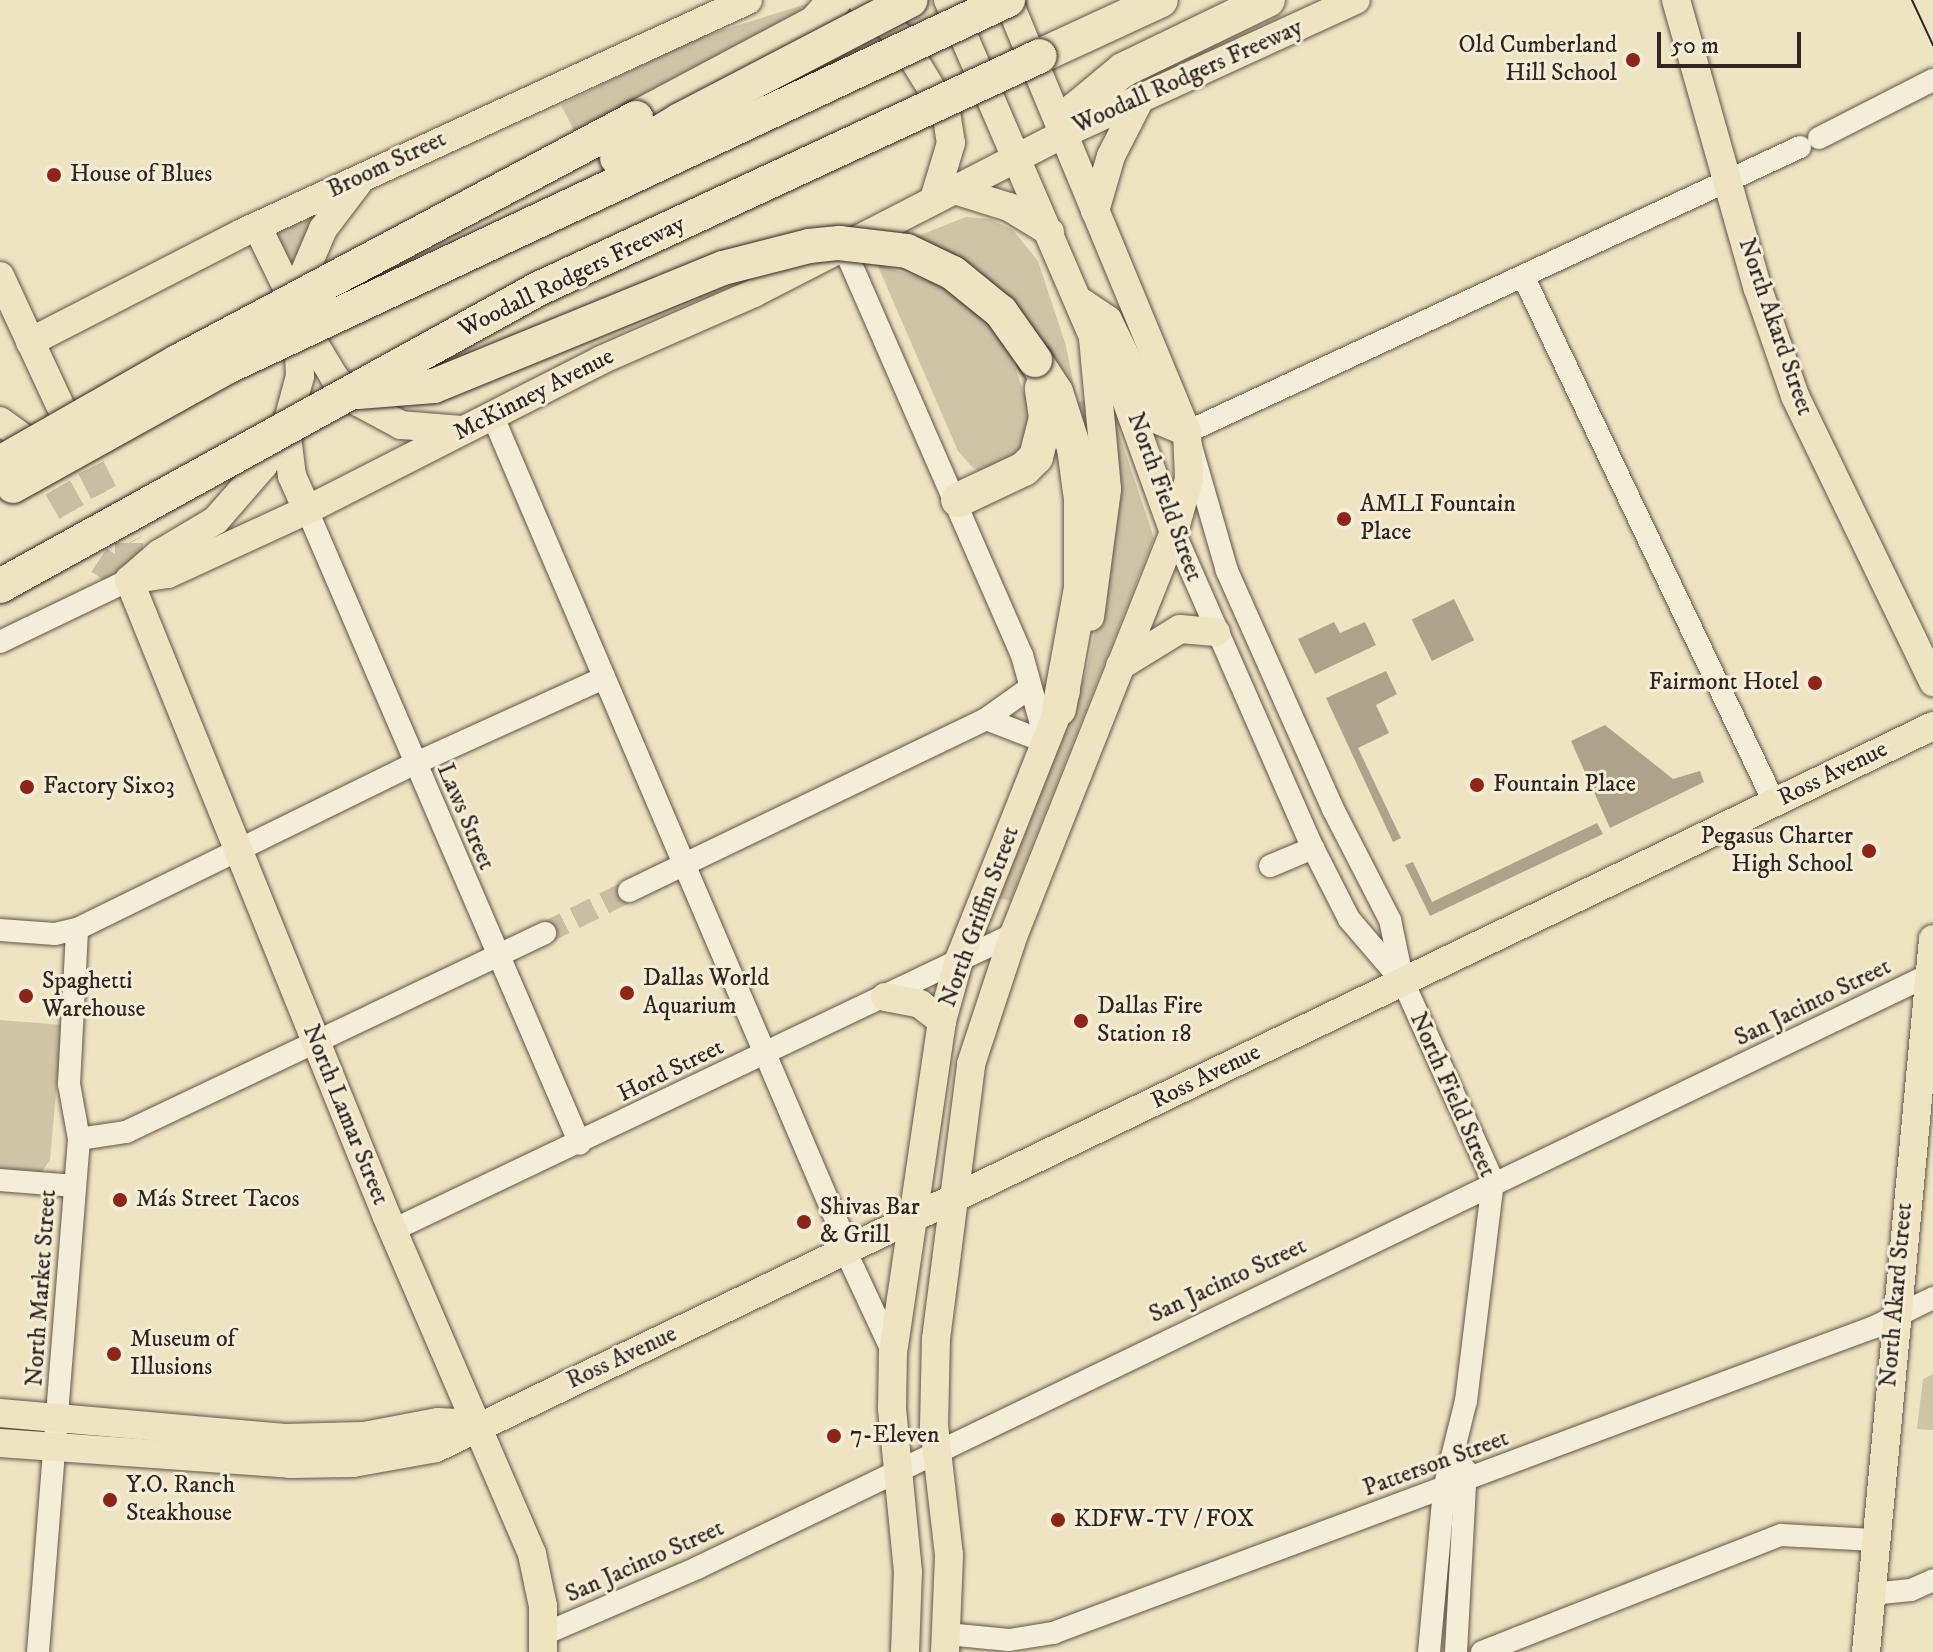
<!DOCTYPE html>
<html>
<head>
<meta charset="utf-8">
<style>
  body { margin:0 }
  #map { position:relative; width:1933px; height:1652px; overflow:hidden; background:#eee4c2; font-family:"IM FELL DW Pica",serif }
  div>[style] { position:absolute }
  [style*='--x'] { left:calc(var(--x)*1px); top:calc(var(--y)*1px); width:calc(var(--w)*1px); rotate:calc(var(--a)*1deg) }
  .green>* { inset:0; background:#cec4a6 }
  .water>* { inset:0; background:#ada38b; transform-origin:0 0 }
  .minor-tunnel>* { height:22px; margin-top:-11px; transform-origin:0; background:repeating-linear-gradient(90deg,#c8bea1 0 22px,transparent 0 33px) }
  .major-tunnel>* { height:28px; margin-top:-14px; transform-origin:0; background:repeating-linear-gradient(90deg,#c8bea1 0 28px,transparent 0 42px) }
  .roads { filter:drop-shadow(0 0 2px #605548) drop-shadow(0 0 2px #605548) }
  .minor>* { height:22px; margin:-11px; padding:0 11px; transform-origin:11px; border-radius:11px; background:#f4edd7 }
  .major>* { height:28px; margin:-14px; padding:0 14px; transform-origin:14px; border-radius:14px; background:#eee4c2 }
  .highway>* { height:34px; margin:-17px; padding:0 17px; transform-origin:17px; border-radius:17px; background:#eee4c2 }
  .tram>* { height:2px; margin:-1px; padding:0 1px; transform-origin:1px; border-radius:1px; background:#30251f }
  .bridges { filter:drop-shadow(0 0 2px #30251f) drop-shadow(0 0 2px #30251f) }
  .highway-bridge>* { height:34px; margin:-17px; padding:0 17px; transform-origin:17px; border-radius:17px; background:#eee4c2 }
  .dots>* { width:22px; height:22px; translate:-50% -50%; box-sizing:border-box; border:4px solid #f4edd7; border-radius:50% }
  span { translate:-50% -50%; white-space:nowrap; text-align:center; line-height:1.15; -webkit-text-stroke:6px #f4edd7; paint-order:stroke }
  .poi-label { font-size:24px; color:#30251f }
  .right { translate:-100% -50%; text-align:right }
  .left { translate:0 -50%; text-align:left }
  .street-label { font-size:24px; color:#30251f }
  .scale { position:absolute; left:1657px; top:32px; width:144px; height:36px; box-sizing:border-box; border:4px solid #30251f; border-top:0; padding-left:10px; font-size:24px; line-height:28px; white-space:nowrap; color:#30251f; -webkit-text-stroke:6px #f4edd7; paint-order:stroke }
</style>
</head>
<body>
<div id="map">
  <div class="green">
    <div style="clip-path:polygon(819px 0,822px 7px,577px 136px,561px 105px,697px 38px)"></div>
    <div style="clip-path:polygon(326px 204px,290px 279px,272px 232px)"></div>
    <div style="clip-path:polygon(966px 217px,990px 219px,1013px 230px,1038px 261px,1066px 346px,1077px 402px,1087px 401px,1094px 479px,1015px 303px,969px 264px,910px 239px)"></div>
    <div style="clip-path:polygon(877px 264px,941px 285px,977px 311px,1007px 344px,1036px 429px,1019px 459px,988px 474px,972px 467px,958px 451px)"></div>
    <div style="clip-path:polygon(1106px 395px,1154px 538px,1010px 901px,999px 898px,1086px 672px,1108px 575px)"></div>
    <div style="clip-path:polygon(0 1020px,62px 1025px,50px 1160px,41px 1173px,0 1169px)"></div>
    <div style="clip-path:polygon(1933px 1374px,1933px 1430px,1917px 1429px,1923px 1379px)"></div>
  </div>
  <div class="water">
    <div style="left:1454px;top:599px;width:46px;height:47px;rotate:64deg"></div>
    <div style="clip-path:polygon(1334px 622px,1340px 633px,1365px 622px,1376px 645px,1315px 674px,1298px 639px)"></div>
    <div style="clip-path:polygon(1386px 671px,1397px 694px,1376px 705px,1389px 733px,1358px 748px,1401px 838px,1393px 842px,1326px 698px)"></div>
    <div style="clip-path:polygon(1605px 725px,1673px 779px,1700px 771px,1704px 782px,1610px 828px,1571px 741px)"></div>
    <div style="clip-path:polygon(1597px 823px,1603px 834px,1430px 916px,1405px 865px,1413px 862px,1432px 902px)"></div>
  </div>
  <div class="minor-tunnel">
    <div style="--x:545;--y:933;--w:94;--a:-26.6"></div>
  </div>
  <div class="major-tunnel">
    <div style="--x:72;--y:430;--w:127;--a:63.2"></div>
    <div style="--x:129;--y:543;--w:37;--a:90"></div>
    <div style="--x:37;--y:451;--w:125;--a:60.4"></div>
    <div style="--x:99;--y:560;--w:36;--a:34"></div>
  </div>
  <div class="roads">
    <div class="minor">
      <div style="--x:1819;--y:138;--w:128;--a:-27"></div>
      <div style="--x:844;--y:248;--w:444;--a:66.4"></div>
      <div style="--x:1022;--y:655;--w:90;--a:74.6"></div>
      <div style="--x:1524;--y:278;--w:581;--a:64.49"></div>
      <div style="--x:493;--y:417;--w:906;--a:66.86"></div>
      <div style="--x:307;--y:510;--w:690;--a:66.7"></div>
      <div style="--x:1174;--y:532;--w:345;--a:66.3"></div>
      <div style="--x:1313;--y:848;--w:80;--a:63.1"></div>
      <div style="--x:1349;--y:919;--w:83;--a:49.4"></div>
      <div style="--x:0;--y:642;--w:143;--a:-25.7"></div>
      <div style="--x:986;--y:719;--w:64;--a:21"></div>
      <div style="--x:1270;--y:866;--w:47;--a:-22.7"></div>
      <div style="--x:629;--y:891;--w:396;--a:-25.7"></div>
      <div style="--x:986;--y:719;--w:52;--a:-35.5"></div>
      <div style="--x:0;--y:930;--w:55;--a:4.2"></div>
      <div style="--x:55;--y:934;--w:23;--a:-13"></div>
      <div style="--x:77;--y:929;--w:375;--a:-26.1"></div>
      <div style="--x:414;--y:764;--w:209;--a:-24.4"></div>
      <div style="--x:79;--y:1139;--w:48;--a:-8.5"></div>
      <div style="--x:126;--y:1132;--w:464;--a:-25.4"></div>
      <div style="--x:0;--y:1180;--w:75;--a:4.6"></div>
      <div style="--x:393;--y:1230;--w:688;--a:-25.48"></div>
      <div style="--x:846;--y:1252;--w:111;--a:65"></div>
      <div style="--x:1871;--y:1594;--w:40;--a:-5.7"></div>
      <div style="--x:1911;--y:1590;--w:24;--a:-24"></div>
      <div style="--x:544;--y:1634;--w:167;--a:-23.3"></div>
      <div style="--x:697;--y:1568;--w:1372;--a:-25.71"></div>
      <div style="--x:947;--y:1634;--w:62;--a:5.5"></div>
      <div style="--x:1009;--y:1640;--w:45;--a:-9"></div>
      <div style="--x:1053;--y:1633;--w:876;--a:-20.44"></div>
      <div style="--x:1874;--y:1327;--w:66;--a:-26.2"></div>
      <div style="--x:38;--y:1652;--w:515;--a:-85.43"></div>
      <div style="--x:79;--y:1139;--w:56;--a:-100.3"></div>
      <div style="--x:69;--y:1084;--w:155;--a:-87"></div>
      <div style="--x:1429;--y:1652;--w:164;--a:-84.7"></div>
      <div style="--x:1444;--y:1489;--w:91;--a:-76"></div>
      <div style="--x:1466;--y:1401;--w:222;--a:-83"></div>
      <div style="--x:1493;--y:1181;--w:218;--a:-114.3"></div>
      <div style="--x:1403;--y:982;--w:63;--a:-101.8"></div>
      <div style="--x:1390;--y:920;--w:125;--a:-117.2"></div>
      <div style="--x:1333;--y:809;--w:261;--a:-114"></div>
      <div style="--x:1227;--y:571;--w:145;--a:-106.1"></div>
      <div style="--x:1187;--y:432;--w:676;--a:-24.93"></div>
      <div style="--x:1456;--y:1652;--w:182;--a:-86.9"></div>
      <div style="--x:1482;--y:1652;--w:321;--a:-21.4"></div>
      <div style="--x:1781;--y:1535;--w:93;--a:3.1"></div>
    </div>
    <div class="major">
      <div style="--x:861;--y:0;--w:52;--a:43.5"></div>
      <div style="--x:899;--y:36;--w:89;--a:58.3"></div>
      <div style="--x:946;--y:112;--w:31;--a:81"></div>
      <div style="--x:951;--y:143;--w:55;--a:106.8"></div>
      <div style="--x:948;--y:0;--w:367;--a:66.7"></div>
      <div style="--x:1093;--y:337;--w:20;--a:41"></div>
      <div style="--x:1108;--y:350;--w:194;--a:70.1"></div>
      <div style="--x:1676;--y:0;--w:300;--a:74.2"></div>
      <div style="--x:1758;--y:289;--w:113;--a:70.9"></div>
      <div style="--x:1795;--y:396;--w:318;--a:64.2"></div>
      <div style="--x:951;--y:189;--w:61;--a:17.2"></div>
      <div style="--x:1009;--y:207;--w:48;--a:31.4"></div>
      <div style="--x:1095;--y:211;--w:57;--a:-73.8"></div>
      <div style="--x:1111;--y:156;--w:59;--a:-63"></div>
      <div style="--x:257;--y:226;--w:132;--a:64"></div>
      <div style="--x:315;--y:345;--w:37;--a:59"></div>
      <div style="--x:334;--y:377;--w:35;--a:46"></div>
      <div style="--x:358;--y:402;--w:49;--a:28.1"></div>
      <div style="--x:401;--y:425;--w:62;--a:4.6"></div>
      <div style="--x:0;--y:276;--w:150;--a:65.1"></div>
      <div style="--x:1083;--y:303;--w:30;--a:34"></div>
      <div style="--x:1108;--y:320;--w:110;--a:64.1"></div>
      <div style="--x:1156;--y:419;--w:34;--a:23"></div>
      <div style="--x:30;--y:342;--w:238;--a:-27.2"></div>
      <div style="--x:242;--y:233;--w:557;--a:-24.72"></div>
      <div style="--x:0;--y:421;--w:31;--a:36"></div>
      <div style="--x:286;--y:428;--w:48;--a:82.9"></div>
      <div style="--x:292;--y:476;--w:37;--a:66"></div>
      <div style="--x:129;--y:580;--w:39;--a:-9"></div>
      <div style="--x:168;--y:574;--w:153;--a:-24.7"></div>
      <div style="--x:307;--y:510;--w:330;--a:-27"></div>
      <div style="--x:601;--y:360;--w:167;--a:-23.6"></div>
      <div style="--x:754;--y:293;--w:348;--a:-27.2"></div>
      <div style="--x:1063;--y:134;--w:322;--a:-24.6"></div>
      <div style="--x:129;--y:580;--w:687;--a:67.95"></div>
      <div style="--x:387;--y:1217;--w:367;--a:66.7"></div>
      <div style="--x:532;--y:1554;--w:53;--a:78.1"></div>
      <div style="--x:543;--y:1606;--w:46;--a:90"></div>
      <div style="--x:129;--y:580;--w:40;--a:-41"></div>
      <div style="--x:159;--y:554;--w:66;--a:-30.8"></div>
      <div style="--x:216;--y:520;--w:72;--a:-49"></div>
      <div style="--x:263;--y:466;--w:44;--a:-58.8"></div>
      <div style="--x:286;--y:428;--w:54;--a:-74.9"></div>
      <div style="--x:300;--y:376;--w:66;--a:-92.6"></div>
      <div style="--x:297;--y:310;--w:35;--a:-80"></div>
      <div style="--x:303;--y:276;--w:51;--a:-66.9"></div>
      <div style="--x:323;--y:229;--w:58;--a:-52.7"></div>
      <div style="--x:1090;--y:617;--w:129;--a:-82.4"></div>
      <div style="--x:1107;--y:489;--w:153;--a:-95.3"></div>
      <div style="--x:1120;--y:666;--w:70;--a:-31.7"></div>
      <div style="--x:1180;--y:629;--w:36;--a:5"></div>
      <div style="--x:885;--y:997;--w:36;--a:11"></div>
      <div style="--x:920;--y:1004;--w:28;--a:38"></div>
      <div style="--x:0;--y:1413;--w:286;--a:5"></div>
      <div style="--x:285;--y:1438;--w:79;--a:-1.5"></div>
      <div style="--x:364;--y:1436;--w:75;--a:-10.7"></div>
      <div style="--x:438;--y:1422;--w:39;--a:3"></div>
      <div style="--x:0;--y:1443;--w:291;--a:4.1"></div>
      <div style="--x:290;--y:1464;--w:63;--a:-0.9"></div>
      <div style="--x:353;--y:1463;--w:84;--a:-10.2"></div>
      <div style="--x:436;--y:1448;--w:1662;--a:-25.75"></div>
      <div style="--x:905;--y:1652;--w:80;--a:-87.9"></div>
      <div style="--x:908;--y:1572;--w:165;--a:-95.6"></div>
      <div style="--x:892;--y:1408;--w:55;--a:-89"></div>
      <div style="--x:893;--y:1353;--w:336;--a:-81.6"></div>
      <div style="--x:942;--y:1021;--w:63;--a:-74.4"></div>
      <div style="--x:959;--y:960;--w:289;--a:-68.3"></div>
      <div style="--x:945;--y:1652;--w:97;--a:-87.6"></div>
      <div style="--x:949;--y:1555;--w:130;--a:-96.6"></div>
      <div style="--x:934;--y:1426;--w:87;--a:-88.7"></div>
      <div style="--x:936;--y:1339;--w:277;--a:-82.7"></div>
      <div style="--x:971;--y:1064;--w:137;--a:-71.7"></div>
      <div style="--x:1014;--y:934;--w:433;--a:-68.3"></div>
      <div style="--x:1174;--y:532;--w:55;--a:-74.2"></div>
      <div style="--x:1189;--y:479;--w:47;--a:-92.4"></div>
      <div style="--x:1187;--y:432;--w:468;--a:-112.5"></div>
      <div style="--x:1866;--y:1652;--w:716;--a:-84.63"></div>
    </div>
    <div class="highway">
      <div style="--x:1040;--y:56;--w:133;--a:-24.8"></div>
      <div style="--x:636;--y:118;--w:203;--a:-28"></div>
      <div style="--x:815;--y:23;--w:30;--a:-49"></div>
      <div style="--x:1063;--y:134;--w:28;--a:-63"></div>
      <div style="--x:1076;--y:109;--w:61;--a:-39.7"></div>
      <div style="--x:1123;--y:70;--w:161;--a:-25.8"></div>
      <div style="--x:1035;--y:360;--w:38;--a:57"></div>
      <div style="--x:1056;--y:392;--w:59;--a:72.2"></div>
      <div style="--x:1074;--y:448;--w:51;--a:82.2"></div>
      <div style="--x:1081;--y:499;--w:89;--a:90"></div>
      <div style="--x:1081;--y:588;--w:123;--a:100.3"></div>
      <div style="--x:958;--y:500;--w:73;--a:-25.2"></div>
      <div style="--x:1024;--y:469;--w:17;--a:-45"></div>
      <div style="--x:1036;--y:457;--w:40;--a:-75.6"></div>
      <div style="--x:1046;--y:418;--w:30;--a:-98"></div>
    </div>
  </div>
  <div class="tram">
    <div style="--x:1912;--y:0;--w:50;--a:65"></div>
  </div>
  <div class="bridges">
    <div class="highway-bridge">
      <div style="--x:617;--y:158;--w:74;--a:-31.1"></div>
      <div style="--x:680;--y:120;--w:260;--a:-27.5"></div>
      <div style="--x:358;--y:392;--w:76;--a:-4.5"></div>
      <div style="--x:434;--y:386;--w:312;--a:-22.2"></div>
      <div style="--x:723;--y:268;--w:89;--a:-14.3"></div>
      <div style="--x:809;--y:246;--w:30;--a:-6"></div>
      <div style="--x:839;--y:243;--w:68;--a:6.7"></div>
      <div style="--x:907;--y:251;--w:51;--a:25.6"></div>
      <div style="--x:953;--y:273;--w:62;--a:39.1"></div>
      <div style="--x:1001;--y:312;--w:59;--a:54.7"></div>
      <div style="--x:0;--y:463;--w:204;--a:-29.7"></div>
      <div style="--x:177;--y:362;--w:520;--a:-27.99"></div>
      <div style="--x:13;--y:486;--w:247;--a:-29.1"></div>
      <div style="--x:229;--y:366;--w:861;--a:-25.17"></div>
      <div style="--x:0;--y:586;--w:615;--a:-28.9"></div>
      <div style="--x:538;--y:289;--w:553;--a:-24.9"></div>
    </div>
  </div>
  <div class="dots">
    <div style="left:1633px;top:60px;background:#8f2418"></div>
    <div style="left:54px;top:175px;background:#8f2418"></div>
    <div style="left:1344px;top:519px;background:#8f2418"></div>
    <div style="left:1815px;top:683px;background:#8f2418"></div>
    <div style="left:1477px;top:785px;background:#8f2418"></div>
    <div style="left:27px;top:787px;background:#8f2418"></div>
    <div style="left:1869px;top:851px;background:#8f2418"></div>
    <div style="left:627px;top:993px;background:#8f2418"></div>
    <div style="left:26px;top:996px;background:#8f2418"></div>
    <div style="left:1081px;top:1021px;background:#8f2418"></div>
    <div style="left:120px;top:1200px;background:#8f2418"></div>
    <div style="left:804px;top:1222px;background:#8f2418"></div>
    <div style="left:114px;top:1354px;background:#8f2418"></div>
    <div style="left:834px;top:1436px;background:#8f2418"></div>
    <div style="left:110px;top:1500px;background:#8f2418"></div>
    <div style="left:1058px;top:1520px;background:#8f2418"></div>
  </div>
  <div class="poi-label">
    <span class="right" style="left:1617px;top:60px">Old Cumberland<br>Hill School</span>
    <span class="left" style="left:70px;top:175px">House of Blues</span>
    <span class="left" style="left:1360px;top:519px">AMLI Fountain<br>Place</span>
    <span class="right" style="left:1799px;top:683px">Fairmont Hotel</span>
    <span class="left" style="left:1493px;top:785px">Fountain Place</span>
    <span class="left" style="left:43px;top:787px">Factory Six03</span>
    <span class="right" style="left:1853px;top:851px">Pegasus Charter<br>High School</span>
    <span class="left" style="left:643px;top:993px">Dallas World<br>Aquarium</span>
    <span class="left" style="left:42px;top:996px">Spaghetti<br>Warehouse</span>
    <span class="left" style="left:1097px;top:1021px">Dallas Fire<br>Station 18</span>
    <span class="left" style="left:136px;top:1200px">Más Street Tacos</span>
    <span class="left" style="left:820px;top:1222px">Shivas Bar<br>&amp; Grill</span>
    <span class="left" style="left:130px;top:1354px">Museum of<br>Illusions</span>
    <span class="left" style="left:850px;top:1436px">7-Eleven</span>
    <span class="left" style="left:126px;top:1500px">Y.O. Ranch<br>Steakhouse</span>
    <span class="left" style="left:1074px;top:1520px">KDFW-TV / FOX</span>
  </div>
  <div class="street-label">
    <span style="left:1188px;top:77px;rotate:-24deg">Woodall Rodgers Freeway</span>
    <span style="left:387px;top:165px;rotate:-25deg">Broom Street</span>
    <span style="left:572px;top:277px;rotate:-26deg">Woodall Rodgers Freeway</span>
    <span style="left:1775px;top:327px;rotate:71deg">North Akard Street</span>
    <span style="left:534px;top:395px;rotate:-27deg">McKinney Avenue</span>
    <span style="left:1164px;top:497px;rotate:70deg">North Field Street</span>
    <span style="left:1833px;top:774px;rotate:-26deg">Ross Avenue</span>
    <span style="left:465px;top:817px;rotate:67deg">Laws Street</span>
    <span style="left:980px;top:917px;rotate:-70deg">North Griffin Street</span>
    <span style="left:1813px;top:1003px;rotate:-26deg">San Jacinto Street</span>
    <span style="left:671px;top:1071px;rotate:-26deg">Hord Street</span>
    <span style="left:1206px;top:1077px;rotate:-26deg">Ross Avenue</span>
    <span style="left:1452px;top:1095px;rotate:66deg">North Field Street</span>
    <span style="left:345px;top:1115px;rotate:68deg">North Lamar Street</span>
    <span style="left:1228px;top:1281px;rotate:-25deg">San Jacinto Street</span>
    <span style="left:42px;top:1288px;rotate:-86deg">North Market Street</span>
    <span style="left:1897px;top:1295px;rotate:-85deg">North Akard Street</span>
    <span style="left:622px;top:1358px;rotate:-25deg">Ross Avenue</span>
    <span style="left:1436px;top:1464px;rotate:-20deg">Patterson Street</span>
    <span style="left:645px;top:1562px;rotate:-24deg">San Jacinto Street</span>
  </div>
  <div class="scale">50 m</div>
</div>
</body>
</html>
